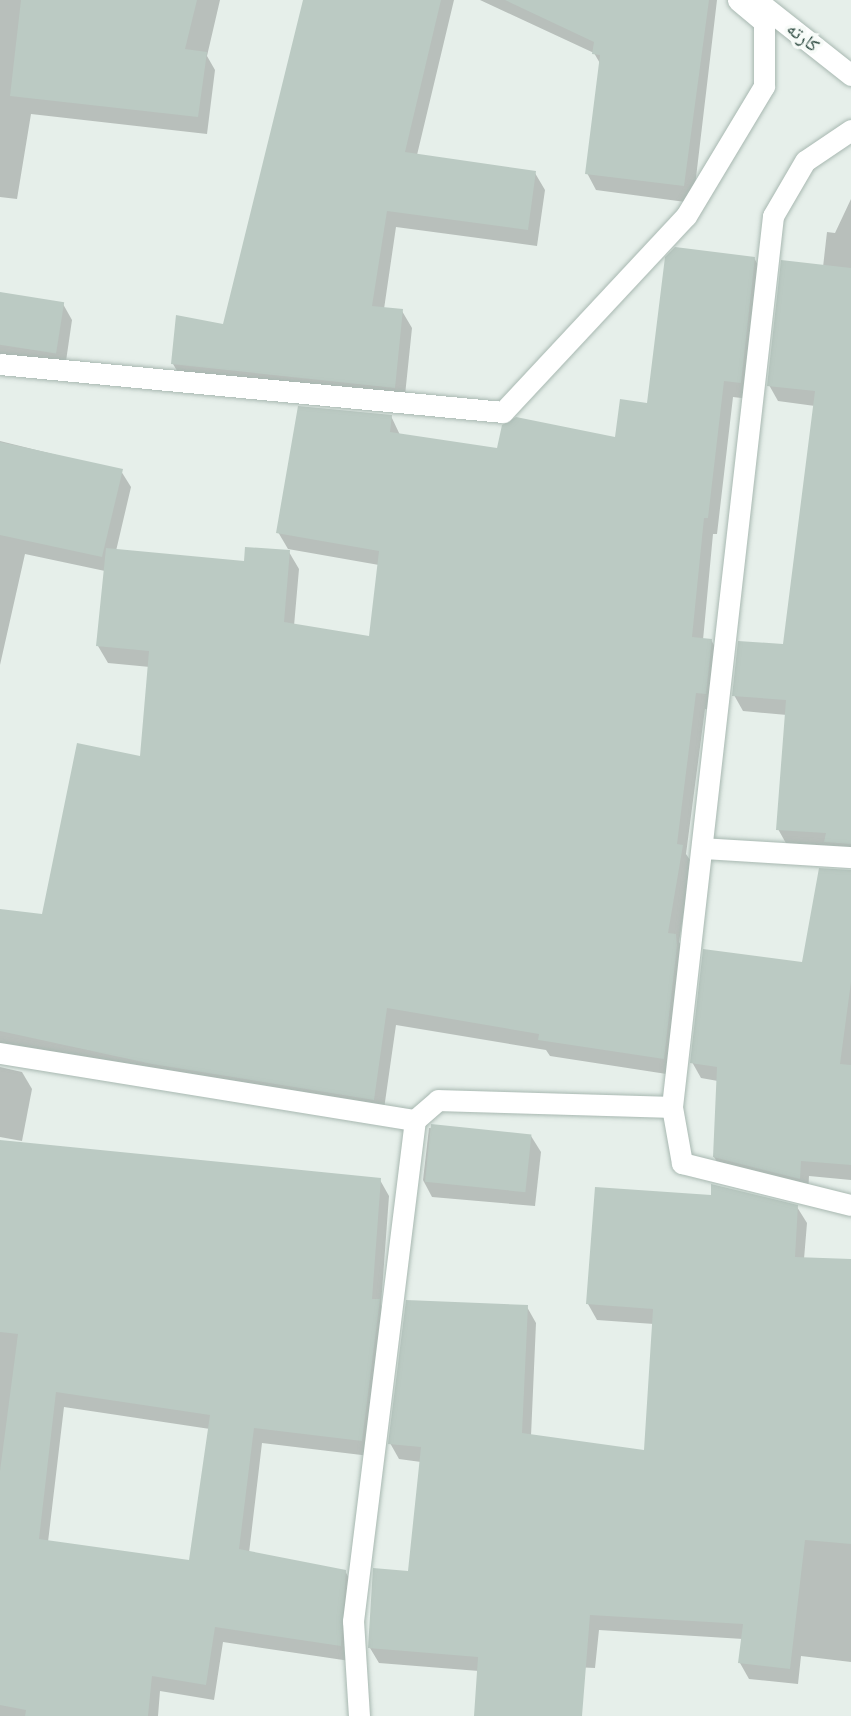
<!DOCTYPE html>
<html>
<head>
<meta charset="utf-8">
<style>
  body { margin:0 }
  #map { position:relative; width:851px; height:1716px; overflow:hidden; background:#e6efea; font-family:"DM Sans","Noto Naskh Arabic",sans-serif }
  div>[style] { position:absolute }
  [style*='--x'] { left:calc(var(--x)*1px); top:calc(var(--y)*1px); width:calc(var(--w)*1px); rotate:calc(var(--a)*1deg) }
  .shadow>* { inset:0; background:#0003 }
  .building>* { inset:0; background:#bbcac3; transform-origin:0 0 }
  .roads { filter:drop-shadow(0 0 2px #a8b8b1) drop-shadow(0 0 2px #a8b8b1) }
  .minor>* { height:21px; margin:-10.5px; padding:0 10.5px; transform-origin:10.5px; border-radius:10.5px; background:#fff }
  .tertiary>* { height:21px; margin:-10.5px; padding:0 10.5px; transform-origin:10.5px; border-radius:10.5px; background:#fff }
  span { translate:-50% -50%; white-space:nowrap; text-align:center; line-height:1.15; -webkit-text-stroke:7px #f7fbf8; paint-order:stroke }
  .street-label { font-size:19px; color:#244238 }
</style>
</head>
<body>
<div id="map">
  <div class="shadow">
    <div style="clip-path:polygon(0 0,220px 0,207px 56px,215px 70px,207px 134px,31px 114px,17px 199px,0 197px)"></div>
    <div style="clip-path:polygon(305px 0,454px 0,417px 155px,535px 173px,545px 190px,537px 246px,396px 227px,384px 309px,402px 311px,412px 328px,404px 405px,183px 381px,173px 364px,224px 326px)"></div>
    <div style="clip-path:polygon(480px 0,717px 0,693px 203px,596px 190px,587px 173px,601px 65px,594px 53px)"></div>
    <div style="clip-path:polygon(851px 199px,851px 859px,787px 845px,778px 829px,787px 715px,743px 711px,734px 695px,784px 646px,815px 406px,778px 401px,769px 385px,823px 267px,827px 232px,835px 233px)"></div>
    <div style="clip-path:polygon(754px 258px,764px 275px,750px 399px,733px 397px,717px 534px,713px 534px,703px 640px,711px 640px,721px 657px,715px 710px,705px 709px,686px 854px,692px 863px,679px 942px,685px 952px,673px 1075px,550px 1056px,546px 1050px,396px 1025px,383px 1116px,0 1063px,0 910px,44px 916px,142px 758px,150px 667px,108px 663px,98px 646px,105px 571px,25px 554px,0 665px,0 441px,121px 471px,131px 487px,116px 551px,246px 563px,289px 552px,299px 569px,294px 626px,371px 638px,379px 565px,288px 549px,278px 532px,391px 416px,400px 435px,499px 450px,616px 439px,649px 405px)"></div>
    <div style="clip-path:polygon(0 293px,63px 304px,72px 320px,65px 368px,0 358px)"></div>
    <div style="clip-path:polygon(851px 871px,851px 1180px,809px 1176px,808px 1194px,724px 1173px,714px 1157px,718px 1081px,701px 1078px,692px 1062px,803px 964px)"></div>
    <div style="clip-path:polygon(0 1067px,22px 1072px,32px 1089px,22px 1141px,0 1137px)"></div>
    <div style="clip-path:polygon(429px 1128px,531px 1136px,541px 1152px,535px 1206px,432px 1197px,423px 1180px)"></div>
    <div style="clip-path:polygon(evenodd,0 1141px,380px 1180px,389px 1196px,381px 1305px,388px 1317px,370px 1456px,262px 1443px,249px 1553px,345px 1571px,354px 1587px,350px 1661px,223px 1642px,214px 1700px,160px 1691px,158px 1716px,0 1716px,0 1141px,64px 1407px,210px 1429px,190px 1562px,48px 1542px,64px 1407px)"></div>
    <div style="clip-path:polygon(797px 1207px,807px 1223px,804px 1259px,851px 1260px,851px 1662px,801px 1656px,798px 1684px,749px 1679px,740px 1663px,743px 1639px,599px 1630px,595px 1668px,573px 1667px,569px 1716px,476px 1716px,479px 1671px,379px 1663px,370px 1648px,410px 1573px,421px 1462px,399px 1459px,390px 1443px,527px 1307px,536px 1323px,531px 1436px,645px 1452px,654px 1324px,597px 1320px,588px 1304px)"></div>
  </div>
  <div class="building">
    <div style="clip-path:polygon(21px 0,197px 0,185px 49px,207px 52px,198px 117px,10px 96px)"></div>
    <div style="clip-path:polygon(303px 0,441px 0,405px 152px,536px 171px,528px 230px,387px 211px,372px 306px,403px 309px,395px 388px,171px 364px,176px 315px,223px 324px)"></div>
    <div style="clip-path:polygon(505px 0,709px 0,684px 186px,585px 174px,600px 55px,592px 54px,594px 42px)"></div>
    <div style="clip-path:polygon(675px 247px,755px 257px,741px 383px,724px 381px,708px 518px,704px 518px,692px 637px,712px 639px,706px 694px,696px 693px,677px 844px,683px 845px,668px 933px,676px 934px,677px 946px,664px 1059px,538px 1040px,539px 1034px,387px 1008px,374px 1100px,152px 1064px,0 1031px,0 909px,42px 914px,77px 743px,140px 756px,149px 651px,96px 646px,106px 548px,244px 561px,245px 547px,290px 550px,284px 622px,369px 636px,379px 551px,276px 533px,298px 406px,392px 415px,390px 432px,497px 448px,502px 425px,516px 417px,615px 437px,620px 399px,647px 403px,665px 257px)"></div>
    <div style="clip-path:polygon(781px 260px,851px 268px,851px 844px,824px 842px,826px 833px,776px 830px,786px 700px,732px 696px,738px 641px,783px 644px,815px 391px,767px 386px)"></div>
    <div style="left:0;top:292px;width:65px;height:52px;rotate:9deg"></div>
    <div style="clip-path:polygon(0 442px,123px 469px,102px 557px,0 535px)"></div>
    <div style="clip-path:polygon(819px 868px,851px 870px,851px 982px,840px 1064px,851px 1065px,851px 1165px,801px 1161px,800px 1179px,713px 1157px,717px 1067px,690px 1063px,703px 949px,802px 962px)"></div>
    <div style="left:431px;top:1124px;width:101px;height:58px;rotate:6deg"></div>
    <div style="clip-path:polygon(evenodd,0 1140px,381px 1178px,372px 1299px,380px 1299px,362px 1441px,254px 1428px,239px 1549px,346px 1570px,341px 1646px,215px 1627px,206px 1685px,152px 1676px,148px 1716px,25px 1716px,26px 1710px,0 1705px,0 1471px,18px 1334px,0 1332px,0 1140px,56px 1392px,210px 1415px,189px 1560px,39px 1539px,56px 1392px)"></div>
    <div style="clip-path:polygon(711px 1184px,798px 1205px,795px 1257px,851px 1259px,851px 1544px,805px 1540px,790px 1669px,738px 1663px,743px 1624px,590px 1615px,582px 1716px,474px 1716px,478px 1657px,368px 1648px,373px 1568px,408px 1571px,421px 1447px,388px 1444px,406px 1300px,528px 1305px,522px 1433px,644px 1450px,653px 1309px,586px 1304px,595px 1187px,711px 1195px)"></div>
  </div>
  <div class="roads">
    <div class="minor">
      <div style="--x:851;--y:130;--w:55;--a:146"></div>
      <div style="--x:805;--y:161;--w:64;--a:120.2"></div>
      <div style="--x:773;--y:216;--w:897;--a:96.47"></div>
      <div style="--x:672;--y:1107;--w:57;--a:79.9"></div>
      <div style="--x:682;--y:1163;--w:174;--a:14"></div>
      <div style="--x:0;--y:364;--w:505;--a:5.45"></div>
      <div style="--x:503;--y:412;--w:268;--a:-47"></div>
      <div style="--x:686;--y:216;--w:152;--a:-59"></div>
      <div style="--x:764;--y:86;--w:64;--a:-90"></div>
      <div style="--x:764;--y:22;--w:34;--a:-140"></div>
      <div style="--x:702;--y:848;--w:149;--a:3.5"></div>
      <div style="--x:0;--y:1053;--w:420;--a:9.2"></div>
      <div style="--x:415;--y:1120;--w:30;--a:-41"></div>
      <div style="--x:438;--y:1100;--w:234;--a:1.7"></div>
      <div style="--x:359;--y:1716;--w:95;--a:-93.6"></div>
      <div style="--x:353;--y:1621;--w:505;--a:-82.95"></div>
    </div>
    <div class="tertiary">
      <div style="--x:756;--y:0;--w:121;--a:38.3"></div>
    </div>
  </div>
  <div class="street-label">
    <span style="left:803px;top:37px;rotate:38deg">کارته</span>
  </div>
</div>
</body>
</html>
